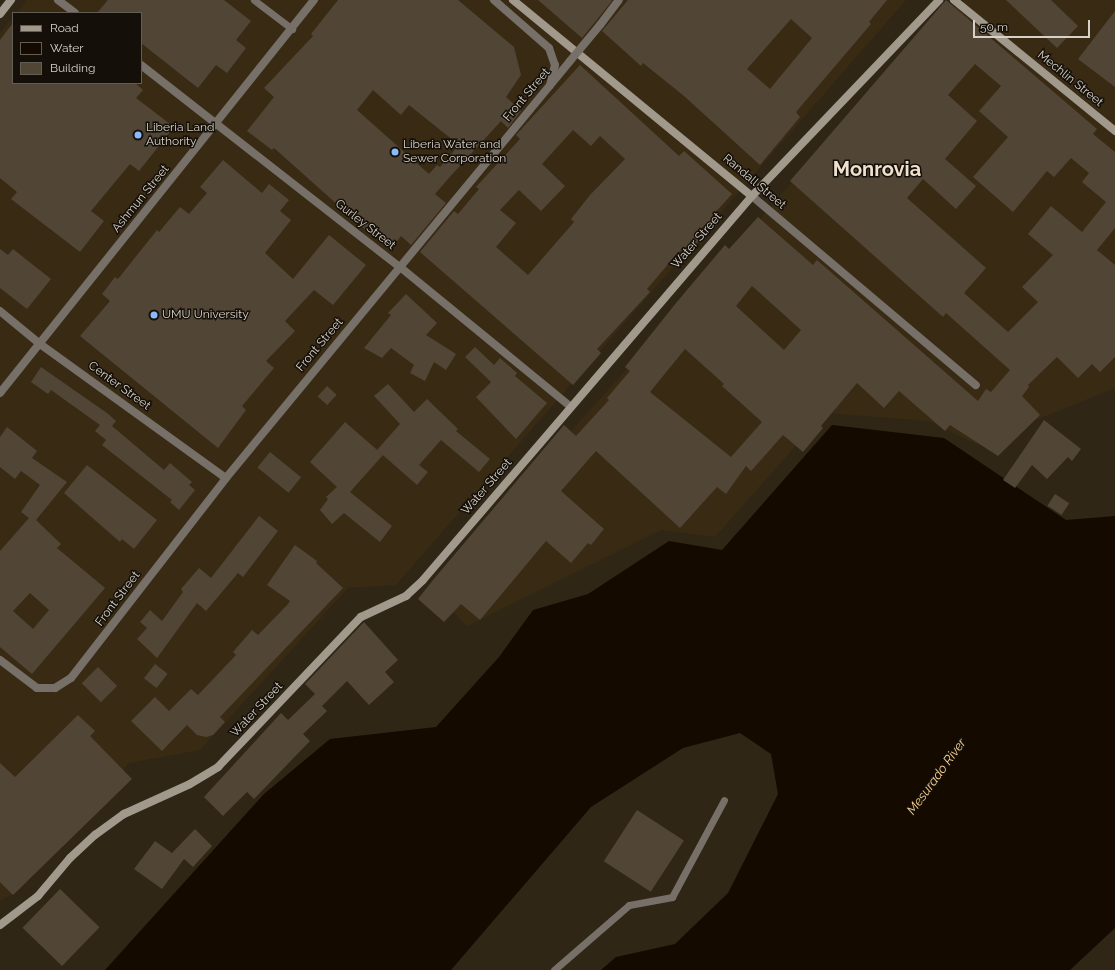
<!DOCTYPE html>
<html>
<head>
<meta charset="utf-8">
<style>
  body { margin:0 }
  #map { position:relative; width:1115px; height:970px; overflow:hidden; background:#302616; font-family:Raleway,sans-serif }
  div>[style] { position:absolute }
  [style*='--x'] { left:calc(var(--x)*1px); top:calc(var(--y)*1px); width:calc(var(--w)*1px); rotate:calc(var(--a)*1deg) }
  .built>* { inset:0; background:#392a14 }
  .water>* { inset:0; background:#150a00 }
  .building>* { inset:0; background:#514535; transform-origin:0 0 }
  .lane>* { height:7px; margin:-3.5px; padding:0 3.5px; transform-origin:3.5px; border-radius:3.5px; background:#767068 }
  .street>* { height:8px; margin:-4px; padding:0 4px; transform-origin:4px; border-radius:4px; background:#767068 }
  .secondary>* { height:8px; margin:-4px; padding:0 4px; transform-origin:4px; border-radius:4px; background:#a2998d }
  .street-bridge>* { height:8px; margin:-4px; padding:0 4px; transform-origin:4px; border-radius:4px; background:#767068 }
  .dots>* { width:11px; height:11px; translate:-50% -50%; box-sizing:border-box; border:2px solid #141009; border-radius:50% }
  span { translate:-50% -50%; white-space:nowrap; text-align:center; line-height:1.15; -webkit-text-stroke:3px #141009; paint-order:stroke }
  .street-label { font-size:12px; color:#d8d1c7 }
  .poi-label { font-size:12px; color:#d8d1c7 }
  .left { translate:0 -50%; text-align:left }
  .water-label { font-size:13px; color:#facf8f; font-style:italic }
  .town-label { font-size:20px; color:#efe1cd; font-weight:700 }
  .legend { position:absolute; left:12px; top:12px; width:130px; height:72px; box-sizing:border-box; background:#141009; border:1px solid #625d55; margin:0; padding:5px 7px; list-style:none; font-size:12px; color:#d8d1c7 }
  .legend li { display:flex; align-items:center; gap:8px; height:20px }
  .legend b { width:20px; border:1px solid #625d55 }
  .scale { position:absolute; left:973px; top:20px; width:117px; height:18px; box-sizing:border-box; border:2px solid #d8d1c7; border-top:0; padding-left:5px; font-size:12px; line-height:14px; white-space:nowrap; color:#d8d1c7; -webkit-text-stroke:3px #141009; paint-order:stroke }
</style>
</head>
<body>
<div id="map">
  <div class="built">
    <div style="clip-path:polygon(27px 0,906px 0,396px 585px,348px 588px,200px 750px,129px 763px,20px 890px,0 901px,0 33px,13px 17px,13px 83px,141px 83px,141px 13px,17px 13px)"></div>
    <div style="clip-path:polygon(964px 0,1115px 0,1115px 388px,976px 444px,929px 421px,825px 413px,715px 537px,661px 530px,467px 626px,431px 589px,940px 16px)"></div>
  </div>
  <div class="water">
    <div style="clip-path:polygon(832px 425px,944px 438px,1066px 520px,1115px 516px,1115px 928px,1070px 970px,601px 970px,616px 957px,675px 944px,728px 893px,778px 794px,771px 754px,740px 733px,683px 748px,591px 807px,451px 970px,105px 970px,264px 794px,330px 739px,436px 727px,499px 657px,533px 610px,588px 594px,669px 541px,722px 550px)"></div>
  </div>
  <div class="building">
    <div style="clip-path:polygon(108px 0,224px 0,251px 21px,236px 40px,246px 48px,227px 73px,216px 65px,198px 88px,141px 43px,141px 13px,97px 13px)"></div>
    <div style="clip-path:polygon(evenodd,338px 0,458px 0,514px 47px,521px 75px,506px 97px,521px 111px,508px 128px,501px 121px,448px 179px,435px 194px,446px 203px,411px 245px,401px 236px,392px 248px,377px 237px,376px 239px,274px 148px,272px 150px,247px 131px,274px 97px,264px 88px,313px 36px,311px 34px,338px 0,373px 90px,401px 115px,409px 105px,459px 145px,440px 167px,437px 165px,429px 174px,357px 110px,373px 90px)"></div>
    <div style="clip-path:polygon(538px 0,611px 0,612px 1px,582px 38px)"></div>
    <div style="clip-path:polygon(evenodd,628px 0,887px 0,869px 22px,871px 24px,796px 112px,800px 117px,760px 165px,684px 96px,643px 63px,641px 66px,602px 31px,628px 0,791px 19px,812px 38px,770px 89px,747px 69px,791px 19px)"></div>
    <div style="clip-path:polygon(evenodd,946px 0,1097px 129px,1093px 134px,1115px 152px,1115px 228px,1097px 250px,1115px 265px,1115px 357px,1100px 372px,1092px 364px,1078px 378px,1057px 357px,1028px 385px,1029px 387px,1022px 396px,1040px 415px,998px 456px,950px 425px,945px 431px,899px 391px,884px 408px,857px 383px,821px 426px,823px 428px,803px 452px,783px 435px,751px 471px,746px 466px,726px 494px,717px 487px,680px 528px,596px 451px,561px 491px,604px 529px,591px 545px,588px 543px,571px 563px,546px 541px,480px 620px,461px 604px,444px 622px,418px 599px,433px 580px,564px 425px,576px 436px,609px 400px,607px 398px,630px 371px,625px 367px,676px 303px,725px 245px,729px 249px,758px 217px,813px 265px,817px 260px,978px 401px,986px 389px,991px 392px,1010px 370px,946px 313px,943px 317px,790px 181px,946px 0,975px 64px,1001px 86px,979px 111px,1008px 137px,973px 177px,1013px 212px,1047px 171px,1054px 177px,1071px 158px,1089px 173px,1082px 182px,1106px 202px,1082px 232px,1051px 206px,1028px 234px,1053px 255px,1022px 287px,1038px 302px,1008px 332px,964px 293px,986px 268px,907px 198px,923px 179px,956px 209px,976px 186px,945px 159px,977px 121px,948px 95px,975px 64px,946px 0,752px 286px,801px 330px,784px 350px,736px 306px,752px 286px,946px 0,685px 349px,724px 384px,722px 386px,762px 422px,731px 457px,650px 392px,685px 349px)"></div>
    <div style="clip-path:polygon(1006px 0,1051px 0,1078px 26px,1057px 48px)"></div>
    <div style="clip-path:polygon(1115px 11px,1115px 87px,1078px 59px)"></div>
    <div style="clip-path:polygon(13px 23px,13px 83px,135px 83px,143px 90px,136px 98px,174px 127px,139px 171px,130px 164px,91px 211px,104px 221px,80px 252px,11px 199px,17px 192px,0 178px,0 40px)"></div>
    <div style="clip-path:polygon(evenodd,580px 65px,679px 156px,684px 151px,732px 194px,712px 216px,715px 219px,698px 236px,701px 239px,686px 254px,681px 250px,670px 262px,647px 289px,650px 292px,597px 349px,601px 353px,573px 385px,420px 252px,454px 211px,458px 214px,479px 189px,476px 187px,520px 139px,516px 135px,580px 65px,573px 130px,591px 146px,600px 136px,625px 159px,590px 195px,571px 219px,574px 222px,528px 275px,496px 247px,516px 223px,500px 210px,519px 190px,541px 211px,565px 186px,542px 164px,573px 130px)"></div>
    <div style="clip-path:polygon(223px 160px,262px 193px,269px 184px,289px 200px,280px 211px,291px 220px,265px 253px,293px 279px,329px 235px,366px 265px,333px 305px,314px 290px,285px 321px,295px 331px,266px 361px,274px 368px,242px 406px,246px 410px,218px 448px,80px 336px,110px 301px,102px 294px,115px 277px,118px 279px,157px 230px,159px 232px,180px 207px,189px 214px,207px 193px,200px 187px)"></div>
    <div style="clip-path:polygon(0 249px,8px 255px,13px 249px,51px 279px,27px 309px,0 288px)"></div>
    <div style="clip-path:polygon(406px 294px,437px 323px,426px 335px,456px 354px,446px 370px,434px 362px,425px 381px,410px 373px,414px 365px,391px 348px,382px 358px,364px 348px,391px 315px,388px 313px)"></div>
    <div style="clip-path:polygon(475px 347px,494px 365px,500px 358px,517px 373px,515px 376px,547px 403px,516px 439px,476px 397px,491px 382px,465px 357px)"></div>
    <div style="clip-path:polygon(41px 367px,107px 413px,116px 421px,112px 426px,164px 470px,170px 463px,192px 482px,189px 485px,195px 490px,179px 510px,170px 502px,172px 500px,102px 445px,106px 440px,95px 431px,100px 425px,51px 390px,48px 394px,31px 382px)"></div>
    <div style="clip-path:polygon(388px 384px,414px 412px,427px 399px,458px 429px,456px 431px,490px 459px,479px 472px,441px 440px,419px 465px,428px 472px,417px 485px,377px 450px,400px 424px,374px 396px)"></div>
    <div style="left:327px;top:386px;width:13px;height:14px;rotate:42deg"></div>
    <div style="clip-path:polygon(1044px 420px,1081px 449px,1072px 461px,1068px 457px,1047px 479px,1032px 465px,1015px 488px,1003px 480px)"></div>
    <div style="clip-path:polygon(345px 422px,383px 455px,350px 492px,392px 526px,380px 542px,344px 513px,332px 524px,320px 510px,328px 499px,326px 497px,337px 487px,310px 462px)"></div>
    <div style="clip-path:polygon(evenodd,7px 427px,37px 451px,32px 458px,67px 482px,36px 520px,61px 544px,57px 548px,105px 588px,32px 674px,0 647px,0 551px,29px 518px,21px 512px,40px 485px,21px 471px,15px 479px,0 467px,0 437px,7px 427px,30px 593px,49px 610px,33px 629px,13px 611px,30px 593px)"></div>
    <div style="left:270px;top:452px;width:40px;height:20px;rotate:39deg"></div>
    <div style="clip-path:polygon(87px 465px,157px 520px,134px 549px,122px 539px,120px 542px,64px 493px)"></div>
    <div style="left:1055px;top:494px;width:17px;height:14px;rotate:33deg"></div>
    <div style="clip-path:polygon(259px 516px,278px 531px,243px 577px,238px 573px,206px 611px,197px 603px,157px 658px,137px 639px,147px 628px,140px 622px,150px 610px,162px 621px,183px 592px,181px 589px,199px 568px,211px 578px)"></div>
    <div style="clip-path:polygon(295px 545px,317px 561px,316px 563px,343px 588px,220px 717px,225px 722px,213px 735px,206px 737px,197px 735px,187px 725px,162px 751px,131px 721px,155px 697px,169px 711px,191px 689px,198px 695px,236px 655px,233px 652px,252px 630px,258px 635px,288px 604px,290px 601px,267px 585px)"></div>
    <div style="clip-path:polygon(364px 622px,398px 660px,385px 672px,394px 682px,369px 705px,347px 681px,322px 706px,327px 711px,303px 734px,310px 741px,254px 799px,247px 792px,223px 816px,204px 797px,281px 713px,288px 720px,315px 694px,305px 684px)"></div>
    <div style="left:155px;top:664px;width:16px;height:18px;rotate:38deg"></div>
    <div style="left:98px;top:667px;width:27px;height:23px;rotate:45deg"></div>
    <div style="clip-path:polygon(78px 715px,95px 731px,90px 736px,132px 779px,13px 895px,0 882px,0 763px,15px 777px)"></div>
    <div style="left:637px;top:810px;width:56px;height:61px;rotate:33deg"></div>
    <div style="clip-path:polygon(195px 829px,212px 846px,193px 867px,184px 859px,162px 889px,134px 869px,155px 841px,172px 853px)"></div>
    <div style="left:60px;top:889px;width:55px;height:54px;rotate:44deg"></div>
  </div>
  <div class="lane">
    <div style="--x:254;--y:0;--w:48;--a:37.3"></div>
    <div style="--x:554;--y:970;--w:99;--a:-40.9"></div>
    <div style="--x:629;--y:905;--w:44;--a:-10.5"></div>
    <div style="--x:672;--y:897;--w:110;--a:-61.8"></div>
  </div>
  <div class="street">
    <div style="--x:58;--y:0;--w:21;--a:37"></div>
    <div style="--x:494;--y:0;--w:73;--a:41.1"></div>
    <div style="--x:549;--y:48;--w:18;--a:71"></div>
    <div style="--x:555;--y:65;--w:21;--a:104"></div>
    <div style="--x:600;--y:25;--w:31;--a:-53"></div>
    <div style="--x:141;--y:65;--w:328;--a:38"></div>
    <div style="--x:400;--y:267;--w:221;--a:39.3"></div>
    <div style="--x:752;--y:196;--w:293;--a:40.2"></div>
    <div style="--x:0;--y:311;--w:52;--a:39.5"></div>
    <div style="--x:40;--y:344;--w:229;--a:35.8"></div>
    <div style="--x:0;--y:393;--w:503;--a:-51.38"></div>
    <div style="--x:0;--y:660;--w:46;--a:37.1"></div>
    <div style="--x:37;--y:688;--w:18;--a:0"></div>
    <div style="--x:55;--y:688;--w:19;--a:-32"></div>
    <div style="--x:71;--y:678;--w:253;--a:-52.2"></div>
    <div style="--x:226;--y:478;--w:541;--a:-50.48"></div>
  </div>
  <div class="secondary">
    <div style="--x:513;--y:0;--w:309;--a:39.4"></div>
    <div style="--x:954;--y:0;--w:208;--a:39.1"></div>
    <div style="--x:0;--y:14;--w:18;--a:-52"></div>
    <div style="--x:0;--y:925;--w:48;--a:-37.3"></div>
    <div style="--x:38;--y:896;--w:50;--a:-49.9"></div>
    <div style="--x:70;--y:858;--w:34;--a:-43"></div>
    <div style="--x:95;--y:835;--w:36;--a:-36"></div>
    <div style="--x:124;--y:814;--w:72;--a:-24.4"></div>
    <div style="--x:190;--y:784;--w:33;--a:-31"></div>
    <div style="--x:218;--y:767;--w:207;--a:-46.4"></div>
    <div style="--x:361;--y:617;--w:50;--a:-25"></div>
    <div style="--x:406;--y:596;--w:23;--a:-43"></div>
    <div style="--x:423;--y:580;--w:506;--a:-49.41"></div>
    <div style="--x:752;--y:196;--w:271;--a:-46.3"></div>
  </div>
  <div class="street-bridge">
    <div style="--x:570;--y:61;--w:47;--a:-50.2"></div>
  </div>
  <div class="dots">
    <div style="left:138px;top:135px;background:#8abafc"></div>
    <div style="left:395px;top:152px;background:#8abafc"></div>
    <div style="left:154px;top:315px;background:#8abafc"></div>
  </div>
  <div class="street-label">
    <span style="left:1070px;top:79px;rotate:39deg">Mechlin Street</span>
    <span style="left:527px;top:95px;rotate:-50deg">Front Street</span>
    <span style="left:754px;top:182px;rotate:40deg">Randall Street</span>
    <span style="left:141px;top:199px;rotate:-51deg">Ashmun Street</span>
    <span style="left:365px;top:225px;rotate:38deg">Gurley Street</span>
    <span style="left:697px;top:241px;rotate:-49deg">Water Street</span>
    <span style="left:320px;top:345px;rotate:-50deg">Front Street</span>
    <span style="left:119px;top:386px;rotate:36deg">Center Street</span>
    <span style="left:487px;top:487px;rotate:-49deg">Water Street</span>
    <span style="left:118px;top:599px;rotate:-53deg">Front Street</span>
    <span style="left:257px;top:710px;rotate:-47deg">Water Street</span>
  </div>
  <div class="poi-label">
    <span class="left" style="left:146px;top:135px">Liberia Land<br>Authority</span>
    <span class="left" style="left:403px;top:152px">Liberia Water and<br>Sewer Corporation</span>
    <span class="left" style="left:162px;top:315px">UMU University</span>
  </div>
  <div class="water-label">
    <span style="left:937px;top:777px;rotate:-54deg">Mesurado River</span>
  </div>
  <div class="town-label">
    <span style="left:877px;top:169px">Monrovia</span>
  </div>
  <ul class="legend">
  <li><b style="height:5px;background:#a2998d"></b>Road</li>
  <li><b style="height:11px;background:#150a00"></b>Water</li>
  <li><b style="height:11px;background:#514535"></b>Building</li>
  </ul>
  <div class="scale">50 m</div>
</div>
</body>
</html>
